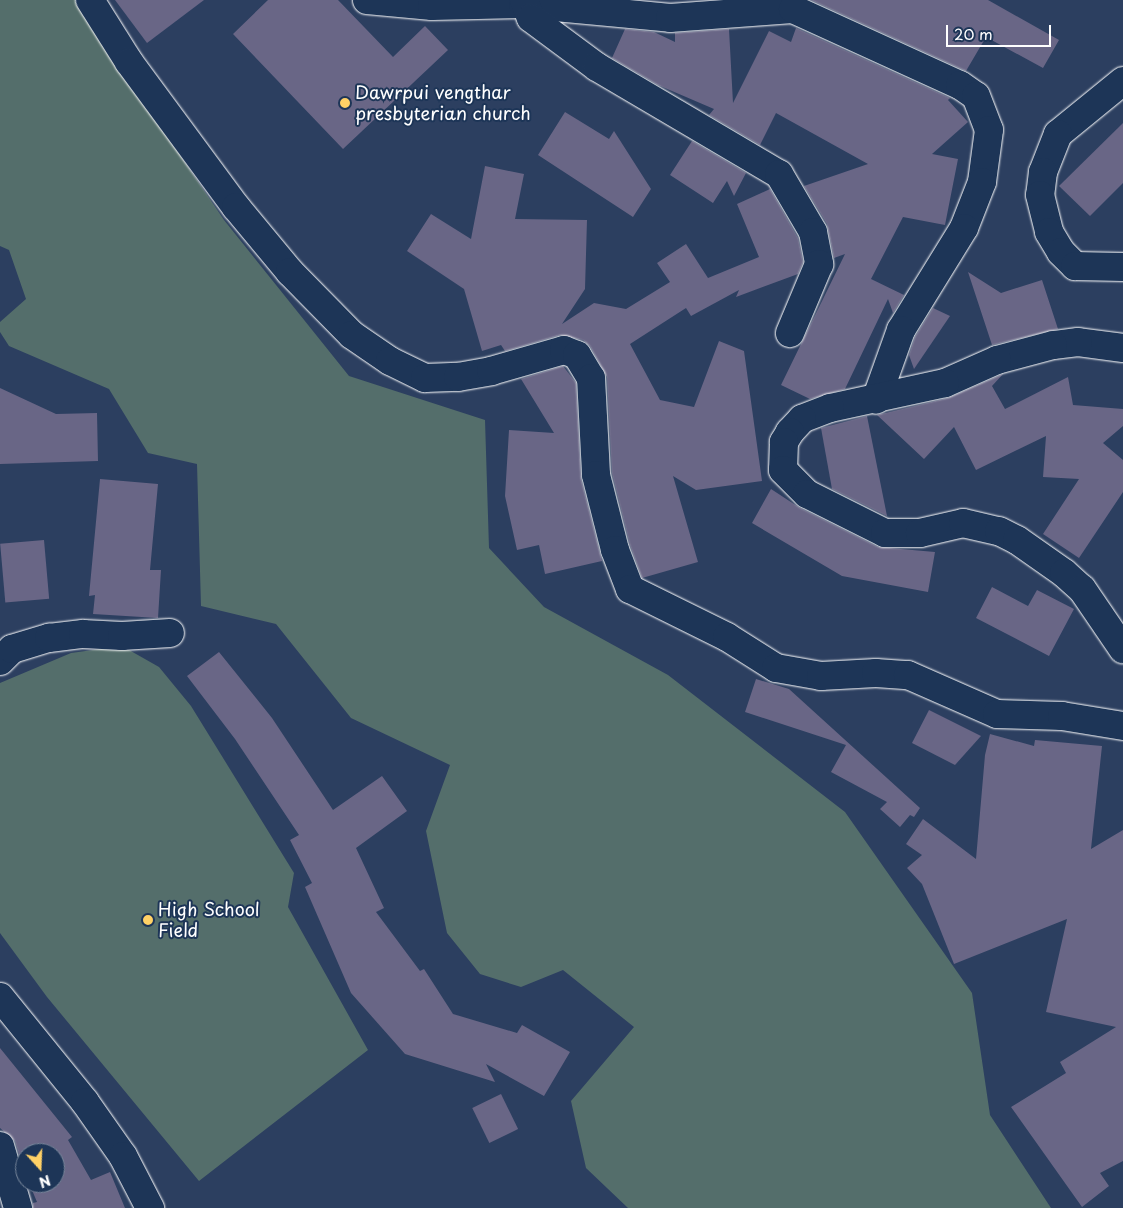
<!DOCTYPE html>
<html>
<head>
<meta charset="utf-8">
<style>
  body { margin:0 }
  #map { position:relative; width:1123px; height:1208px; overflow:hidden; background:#2c3f60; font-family:"Playpen Sans",sans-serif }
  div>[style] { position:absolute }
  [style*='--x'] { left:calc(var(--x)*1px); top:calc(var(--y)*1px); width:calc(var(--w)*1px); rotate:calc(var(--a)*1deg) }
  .green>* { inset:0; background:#546e6b }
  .building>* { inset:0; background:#696686; transform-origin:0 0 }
  .roads { filter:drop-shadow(0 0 1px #fff) drop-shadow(0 0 1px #fff) }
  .street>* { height:28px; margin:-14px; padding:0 14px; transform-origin:14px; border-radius:14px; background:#1d3557 }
  .secondary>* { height:28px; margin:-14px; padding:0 14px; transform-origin:14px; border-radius:14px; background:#1d3557 }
  .dots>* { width:14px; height:14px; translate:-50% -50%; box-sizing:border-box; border:2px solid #1d3557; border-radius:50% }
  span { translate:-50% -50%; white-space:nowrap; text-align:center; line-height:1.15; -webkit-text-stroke:4px #1d3557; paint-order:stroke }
  .poi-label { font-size:18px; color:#fff }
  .left { translate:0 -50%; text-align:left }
  .north { position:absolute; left:15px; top:1143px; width:50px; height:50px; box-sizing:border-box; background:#1d3557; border:1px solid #77869a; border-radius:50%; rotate:160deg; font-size:14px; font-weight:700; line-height:20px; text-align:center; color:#fff }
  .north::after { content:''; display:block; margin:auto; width:18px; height:22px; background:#ffd166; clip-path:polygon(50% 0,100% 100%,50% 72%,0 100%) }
  .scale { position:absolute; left:946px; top:25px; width:105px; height:22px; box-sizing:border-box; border:2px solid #fff; border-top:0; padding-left:6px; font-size:15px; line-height:18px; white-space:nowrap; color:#fff; -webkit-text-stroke:4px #1d3557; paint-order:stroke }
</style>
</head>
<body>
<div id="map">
  <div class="green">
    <div style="clip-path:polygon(0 0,75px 0,224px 220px,349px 376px,485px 420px,489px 548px,544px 607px,668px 675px,845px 812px,972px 993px,990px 1115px,1051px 1208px,628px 1208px,586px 1168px,571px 1101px,634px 1027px,563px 970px,521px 987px,480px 974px,447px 933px,426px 831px,450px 765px,351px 718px,276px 624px,201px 606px,197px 464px,148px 453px,109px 389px,9px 346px,0 332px,0 322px,26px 299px,9px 250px,0 246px)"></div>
    <div style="clip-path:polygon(122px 646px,159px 667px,191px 706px,294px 873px,288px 907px,368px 1050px,199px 1181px,47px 997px,0 933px,0 683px,71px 653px)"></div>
  </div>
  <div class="building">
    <div style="clip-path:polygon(115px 0,204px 0,147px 43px)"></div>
    <div style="clip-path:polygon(268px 0,338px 0,393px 57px,425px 26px,448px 50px,343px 149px,233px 34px)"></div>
    <div style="clip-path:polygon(811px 0,988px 0,1059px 40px,1043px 68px,986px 37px,966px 71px)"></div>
    <div style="clip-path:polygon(796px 28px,950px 98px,948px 100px,968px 122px,932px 154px,958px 159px,945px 225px,903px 217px,871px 279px,904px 295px,893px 313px,888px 299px,845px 389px,810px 399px,781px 385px,845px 254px,834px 258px,827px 224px,804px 186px,868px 164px,776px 113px,760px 145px,709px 115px,714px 109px,658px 85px,612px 58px,625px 29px,654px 32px,675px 42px,675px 33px,729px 29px,733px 103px,769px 31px,791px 42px)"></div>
    <div style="clip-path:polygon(565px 112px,609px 139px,614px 131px,651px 189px,633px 217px,538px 155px)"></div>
    <div style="clip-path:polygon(1123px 123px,1123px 183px,1090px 216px,1059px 186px)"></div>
    <div style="clip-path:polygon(692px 141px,746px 173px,734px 196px,727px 181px,713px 203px,670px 175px)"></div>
    <div style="clip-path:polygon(485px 166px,524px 174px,515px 219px,587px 220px,585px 289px,562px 324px,594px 303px,626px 309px,670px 282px,657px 263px,686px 244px,708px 278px,759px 257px,737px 204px,770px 189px,798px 238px,803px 262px,798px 274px,736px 297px,739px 290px,691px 316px,686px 308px,630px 344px,660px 400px,694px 407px,719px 341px,744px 351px,762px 481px,696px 490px,673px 476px,698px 562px,642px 578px,630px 545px,612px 473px,607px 377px,590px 346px,583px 340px,560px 335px,505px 351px,501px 345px,482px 351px,464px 289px,407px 251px,431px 214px,471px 239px)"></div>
    <div style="clip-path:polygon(968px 272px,1001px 293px,1042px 280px,1058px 329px,992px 345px)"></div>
    <div style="clip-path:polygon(933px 308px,950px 316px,914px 369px,909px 355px,915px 337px)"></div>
    <div style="clip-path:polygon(563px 366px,576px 383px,581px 479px,602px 561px,545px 574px,539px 545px,517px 550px,505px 496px,509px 430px,554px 433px,521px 379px)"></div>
    <div style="clip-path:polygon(1003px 374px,992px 386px,1005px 409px,1068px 377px,1073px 405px,1123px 409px,1123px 426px,1103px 443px,1123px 460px,1123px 492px,1079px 558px,1043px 534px,1079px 479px,1043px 477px,1046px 436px,976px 470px,954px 427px,924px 459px,877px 415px,948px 398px)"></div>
    <div style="clip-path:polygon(0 388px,56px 414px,97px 413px,98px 461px,0 464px)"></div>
    <div style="clip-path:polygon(867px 416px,887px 516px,832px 489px,821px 428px)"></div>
    <div style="clip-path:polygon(100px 479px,158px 484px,150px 570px,161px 570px,158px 618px,93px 614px,95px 595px,89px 596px)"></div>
    <div style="clip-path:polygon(771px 489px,800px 508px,878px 547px,935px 552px,928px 592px,842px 576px,752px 523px)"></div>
    <div style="left:44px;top:540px;width:59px;height:44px;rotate:85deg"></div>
    <div style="clip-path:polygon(992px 587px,1028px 606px,1037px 590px,1074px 609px,1049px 656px,976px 618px)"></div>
    <div style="clip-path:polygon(219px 652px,272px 718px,333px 810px,382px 776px,407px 811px,356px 848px,384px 908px,376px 912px,420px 971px,424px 969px,453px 1014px,517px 1033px,522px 1025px,570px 1052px,544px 1096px,486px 1064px,495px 1082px,405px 1054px,351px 993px,305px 887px,312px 883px,290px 840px,299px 835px,235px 739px,187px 676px)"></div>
    <div style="clip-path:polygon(756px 679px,789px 689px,920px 808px,914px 817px,910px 815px,900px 827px,880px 809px,887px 802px,831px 772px,846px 745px,745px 712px)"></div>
    <div style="clip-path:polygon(929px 710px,981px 736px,955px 765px,912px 743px)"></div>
    <div style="clip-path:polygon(990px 734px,1034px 746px,1035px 740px,1102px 746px,1091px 849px,1123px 830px,1123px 1161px,1100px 1173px,1109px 1186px,1082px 1207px,1011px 1107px,1066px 1073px,1060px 1062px,1116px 1027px,1046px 1012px,1067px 919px,954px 964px,922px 884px,907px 868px,922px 855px,906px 844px,923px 819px,976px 859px,985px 755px)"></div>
    <div style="clip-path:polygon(0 1048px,72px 1137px,68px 1140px,91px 1180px,110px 1172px,125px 1208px,33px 1208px,33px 1203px,37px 1202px,29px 1183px,55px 1183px,55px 1153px,25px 1153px,25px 1173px,15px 1141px,0 1128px)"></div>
    <div style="left:501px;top:1094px;width:39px;height:32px;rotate:64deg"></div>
  </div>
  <div class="roads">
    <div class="street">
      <div style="--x:90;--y:0;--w:73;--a:57.8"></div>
      <div style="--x:129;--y:62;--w:180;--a:53.6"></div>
      <div style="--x:236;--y:207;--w:85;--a:50.3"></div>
      <div style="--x:290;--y:272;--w:88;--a:45.5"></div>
      <div style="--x:352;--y:335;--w:46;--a:34.4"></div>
      <div style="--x:390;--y:361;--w:39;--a:26"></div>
      <div style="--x:425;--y:378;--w:33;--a:-2"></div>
      <div style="--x:458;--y:377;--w:34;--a:-10"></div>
      <div style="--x:491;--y:371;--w:76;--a:-16"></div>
      <div style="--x:564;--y:350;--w:14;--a:21"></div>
      <div style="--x:577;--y:355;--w:27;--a:59"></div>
      <div style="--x:591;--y:378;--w:97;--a:87"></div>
      <div style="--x:596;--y:475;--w:77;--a:75.8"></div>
      <div style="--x:615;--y:550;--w:42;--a:69"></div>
      <div style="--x:630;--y:589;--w:108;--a:26.3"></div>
      <div style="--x:727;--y:637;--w:58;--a:32.3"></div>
      <div style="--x:776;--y:668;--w:46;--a:10.1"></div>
      <div style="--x:821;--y:676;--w:55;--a:-3.1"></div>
      <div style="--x:876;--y:673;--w:32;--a:4"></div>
      <div style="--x:908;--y:675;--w:97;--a:23.7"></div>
      <div style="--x:997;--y:714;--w:65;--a:1.8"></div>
      <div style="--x:1062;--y:716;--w:62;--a:9.3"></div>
      <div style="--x:367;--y:0;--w:65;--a:5.3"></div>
      <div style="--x:432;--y:6;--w:91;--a:-1.3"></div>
      <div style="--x:523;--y:4;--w:148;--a:5.4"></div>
      <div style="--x:670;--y:18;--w:123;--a:-4.2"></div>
      <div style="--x:793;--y:9;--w:183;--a:24.5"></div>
      <div style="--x:960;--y:85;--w:19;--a:35"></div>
      <div style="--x:976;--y:96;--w:36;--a:69"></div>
      <div style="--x:989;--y:130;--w:52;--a:97.7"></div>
      <div style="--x:982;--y:182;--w:49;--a:111.4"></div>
      <div style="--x:964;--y:228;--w:120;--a:121.7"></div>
      <div style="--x:901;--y:330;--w:74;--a:109.7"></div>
      <div style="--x:524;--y:0;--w:19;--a:69"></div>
      <div style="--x:531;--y:18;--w:82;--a:36.6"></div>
      <div style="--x:597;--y:67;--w:211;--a:30.5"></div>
      <div style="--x:779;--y:174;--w:67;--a:59.6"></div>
      <div style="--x:813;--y:232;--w:33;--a:79"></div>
      <div style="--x:819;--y:264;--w:75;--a:112.8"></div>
      <div style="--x:1123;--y:348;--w:45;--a:-172.4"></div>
      <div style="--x:1078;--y:342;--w:25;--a:173"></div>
      <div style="--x:1053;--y:345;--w:58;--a:165"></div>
      <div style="--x:997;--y:360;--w:57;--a:156.1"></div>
      <div style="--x:945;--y:383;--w:118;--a:167.7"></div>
      <div style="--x:830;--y:408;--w:30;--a:159"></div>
      <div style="--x:802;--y:419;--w:18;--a:133"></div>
      <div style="--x:790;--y:432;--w:12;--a:121"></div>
      <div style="--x:784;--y:442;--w:28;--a:92"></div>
      <div style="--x:783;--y:470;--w:34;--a:45"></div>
      <div style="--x:807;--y:494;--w:87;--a:26.6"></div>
      <div style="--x:885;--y:533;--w:35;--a:0"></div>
      <div style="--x:920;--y:533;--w:44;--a:-13.1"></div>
      <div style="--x:963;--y:523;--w:37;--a:13"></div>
      <div style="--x:999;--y:531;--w:20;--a:27"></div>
      <div style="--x:1017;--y:540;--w:57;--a:35.1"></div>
      <div style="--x:1064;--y:573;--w:24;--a:42"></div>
      <div style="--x:1082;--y:589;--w:73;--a:55.7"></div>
      <div style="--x:0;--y:661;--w:17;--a:-45"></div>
      <div style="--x:12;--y:649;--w:39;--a:-17"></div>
      <div style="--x:49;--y:638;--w:34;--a:-7"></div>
      <div style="--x:83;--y:634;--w:39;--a:3"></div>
      <div style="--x:122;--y:636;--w:48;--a:-3.6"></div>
      <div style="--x:0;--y:997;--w:135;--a:51"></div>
      <div style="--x:85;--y:1102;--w:66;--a:54.9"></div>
      <div style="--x:123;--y:1156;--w:59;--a:62.6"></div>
      <div style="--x:0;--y:1146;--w:65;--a:73.8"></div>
    </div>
    <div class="secondary">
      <div style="--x:1123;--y:81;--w:84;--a:140.8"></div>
      <div style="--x:1058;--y:134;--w:41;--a:111.5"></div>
      <div style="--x:1043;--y:172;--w:23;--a:97"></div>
      <div style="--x:1040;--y:195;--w:38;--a:76"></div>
      <div style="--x:1049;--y:232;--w:23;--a:59"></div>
      <div style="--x:1061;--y:252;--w:20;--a:45"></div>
      <div style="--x:1075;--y:266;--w:48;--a:1.2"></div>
    </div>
  </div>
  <div class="dots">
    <div style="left:345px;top:103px;background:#ffd166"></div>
    <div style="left:148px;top:920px;background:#ffd166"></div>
  </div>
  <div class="poi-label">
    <span class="left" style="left:355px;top:103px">Dawrpui vengthar<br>presbyterian church</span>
    <span class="left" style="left:158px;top:920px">High School<br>Field</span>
  </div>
  <div class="north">N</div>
  <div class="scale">20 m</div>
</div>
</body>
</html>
